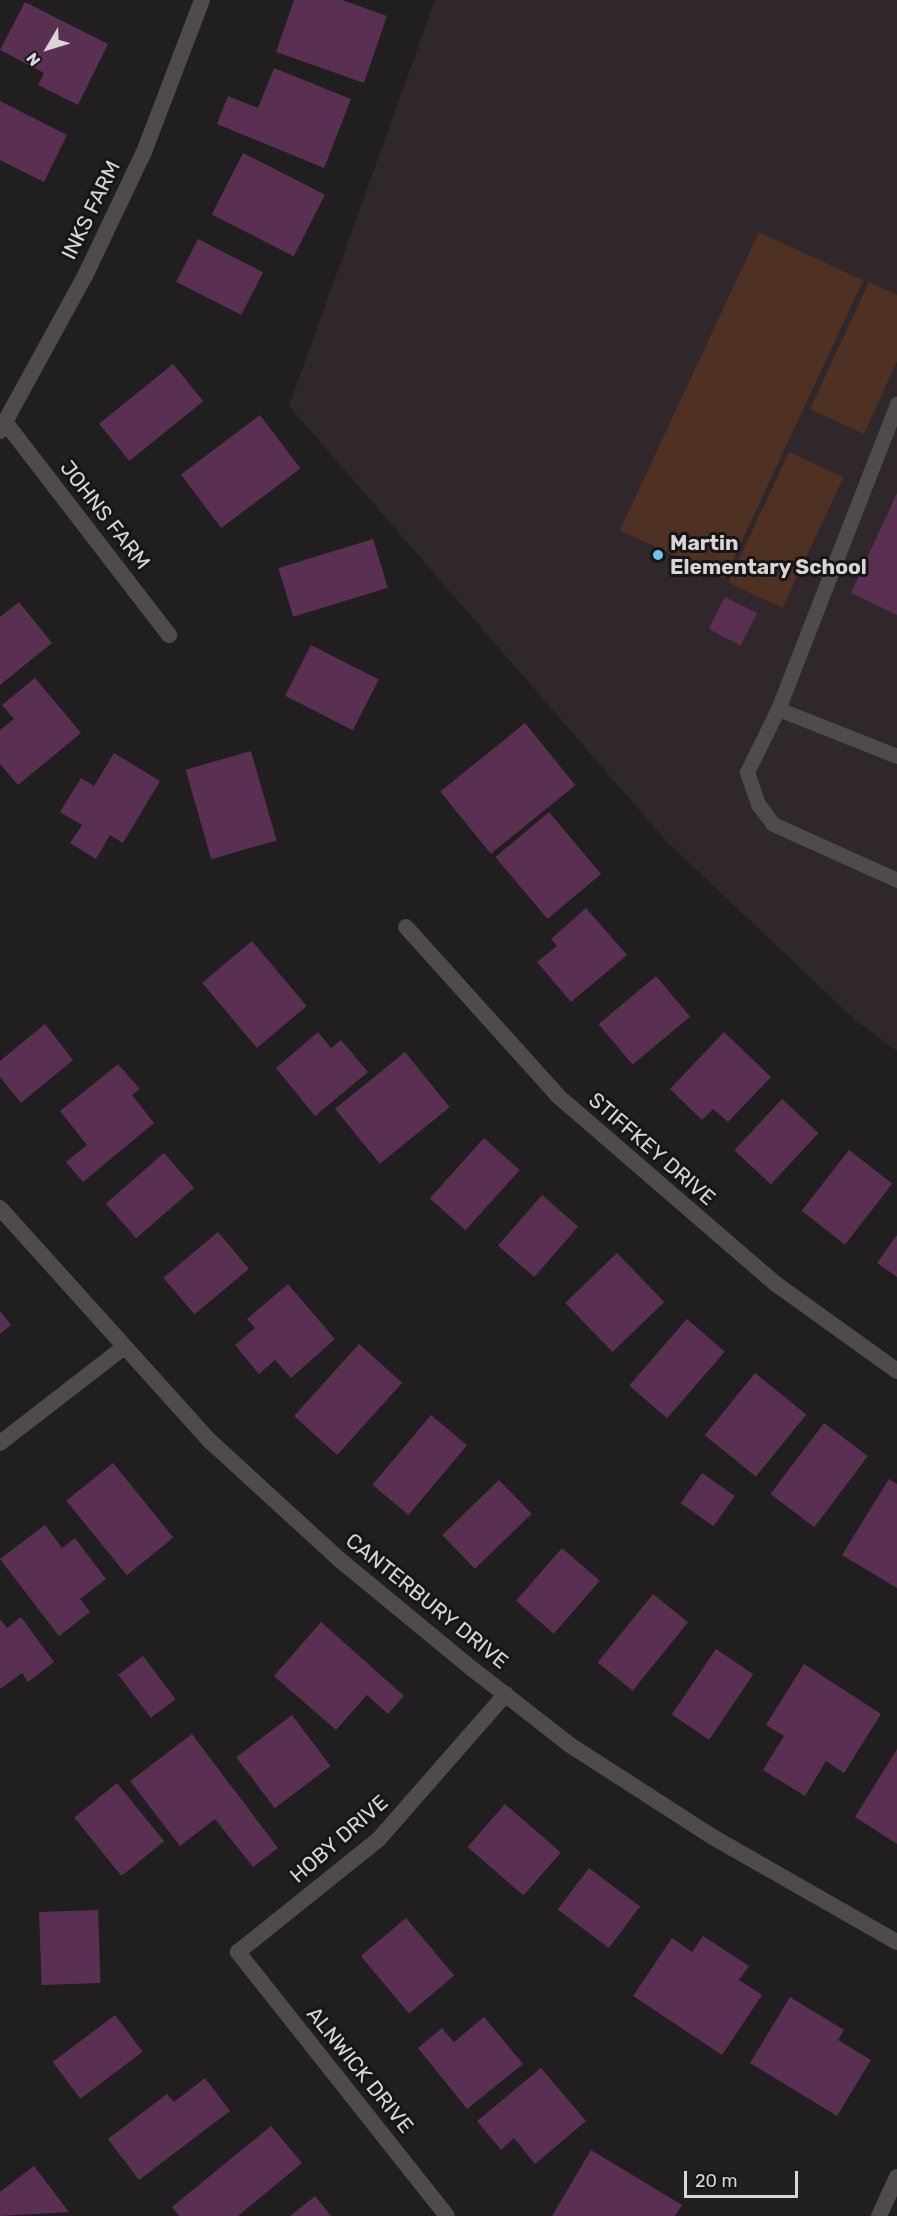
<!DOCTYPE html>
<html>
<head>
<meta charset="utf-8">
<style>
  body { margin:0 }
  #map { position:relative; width:897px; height:2216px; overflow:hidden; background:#211e1f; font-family:Rubik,sans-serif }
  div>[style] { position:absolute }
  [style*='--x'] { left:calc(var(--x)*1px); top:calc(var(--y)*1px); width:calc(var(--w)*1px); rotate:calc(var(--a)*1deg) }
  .built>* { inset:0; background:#2f272a }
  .green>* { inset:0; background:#4f3123; transform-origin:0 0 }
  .building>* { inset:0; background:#593051; transform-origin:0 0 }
  .service>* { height:15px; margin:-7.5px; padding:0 7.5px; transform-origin:7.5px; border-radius:7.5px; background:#4f4b4c }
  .minor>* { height:16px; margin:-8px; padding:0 8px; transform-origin:8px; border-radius:8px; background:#4f4b4c }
  .dots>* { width:16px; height:16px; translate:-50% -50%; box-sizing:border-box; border:3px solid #181516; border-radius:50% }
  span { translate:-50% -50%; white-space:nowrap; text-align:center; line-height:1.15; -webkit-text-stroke:6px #181516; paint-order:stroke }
  .street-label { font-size:21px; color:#d7d5d6 }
  .poi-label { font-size:21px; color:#d7d5d6; font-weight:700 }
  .left { translate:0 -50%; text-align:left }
  .north { position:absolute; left:18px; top:18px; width:60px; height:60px; -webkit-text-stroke:4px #181516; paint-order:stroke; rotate:232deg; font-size:16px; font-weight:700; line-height:24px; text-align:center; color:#d7d5d6 }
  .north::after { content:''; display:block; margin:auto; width:21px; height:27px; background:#d7d5d6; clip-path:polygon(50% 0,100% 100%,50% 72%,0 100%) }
  .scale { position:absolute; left:684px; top:2171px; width:114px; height:27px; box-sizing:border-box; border:3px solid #d7d5d6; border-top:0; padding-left:8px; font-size:18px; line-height:21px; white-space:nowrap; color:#d7d5d6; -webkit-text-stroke:4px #181516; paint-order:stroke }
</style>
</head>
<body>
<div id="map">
  <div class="built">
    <div style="clip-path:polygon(435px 0,897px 0,897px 1051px,855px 1020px,667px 842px,289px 406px)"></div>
  </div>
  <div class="green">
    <div style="left:759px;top:232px;width:115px;height:329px;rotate:25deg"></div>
    <div style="clip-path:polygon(869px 282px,897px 295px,897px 361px,864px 434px,810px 409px)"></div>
    <div style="left:789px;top:452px;width:60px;height:144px;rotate:25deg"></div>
  </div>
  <div class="building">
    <div style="clip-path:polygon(294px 0,342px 0,387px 16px,364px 83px,276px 52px)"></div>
    <div style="clip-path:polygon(25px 2px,108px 44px,78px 105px,38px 85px,44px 73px,0 50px)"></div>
    <div style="clip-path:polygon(274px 68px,351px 99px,324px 168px,217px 124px,228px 96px,258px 108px)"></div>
    <div style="clip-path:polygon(0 101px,67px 135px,44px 182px,0 160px)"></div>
    <div style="left:243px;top:153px;width:92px;height:69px;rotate:27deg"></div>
    <div style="left:198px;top:239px;width:73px;height:48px;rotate:27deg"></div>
    <div style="left:173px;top:364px;width:48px;height:95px;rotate:51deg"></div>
    <div style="left:260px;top:415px;width:67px;height:99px;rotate:53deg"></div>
    <div style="clip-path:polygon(897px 493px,897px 615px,851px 593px)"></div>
    <div style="left:373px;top:539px;width:51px;height:99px;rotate:73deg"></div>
    <div style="left:725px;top:597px;width:36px;height:36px;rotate:27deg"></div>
    <div style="clip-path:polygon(19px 602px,52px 643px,0 685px,0 617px)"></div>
    <div style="left:311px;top:645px;width:76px;height:57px;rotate:27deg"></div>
    <div style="clip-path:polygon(35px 678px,81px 733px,18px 785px,0 764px,0 730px,14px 719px,2px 705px)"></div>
    <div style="left:525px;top:723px;width:80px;height:109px;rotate:51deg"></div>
    <div style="left:251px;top:751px;width:93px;height:68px;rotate:74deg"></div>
    <div style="clip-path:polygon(114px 753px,160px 781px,123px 843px,110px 835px,96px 859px,70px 843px,82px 825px,60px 812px,81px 778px,94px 786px)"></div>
    <div style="left:549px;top:812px;width:81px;height:70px;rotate:50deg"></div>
    <div style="clip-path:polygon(586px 908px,627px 955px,571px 1002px,537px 962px,557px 946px,551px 939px)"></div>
    <div style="left:252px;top:941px;width:85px;height:65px;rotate:50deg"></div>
    <div style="left:656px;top:976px;width:53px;height:75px;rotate:50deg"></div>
    <div style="clip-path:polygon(45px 1024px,73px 1060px,21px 1103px,0 1077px,0 1061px)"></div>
    <div style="clip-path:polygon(318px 1032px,331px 1048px,341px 1040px,368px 1072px,315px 1116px,276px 1068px)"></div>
    <div style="clip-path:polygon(724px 1032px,771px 1077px,728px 1122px,713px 1109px,702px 1120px,670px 1089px)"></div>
    <div style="left:405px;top:1052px;width:71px;height:90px;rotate:51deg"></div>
    <div style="clip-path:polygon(118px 1064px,140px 1089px,132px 1095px,154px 1123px,83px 1182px,66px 1162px,87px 1145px,60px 1111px)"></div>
    <div style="left:782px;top:1099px;width:50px;height:70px;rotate:43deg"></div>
    <div style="left:484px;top:1138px;width:48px;height:81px;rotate:42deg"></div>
    <div style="left:849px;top:1150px;width:55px;height:77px;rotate:38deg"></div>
    <div style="left:164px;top:1153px;width:46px;height:77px;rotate:49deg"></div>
    <div style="left:542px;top:1195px;width:48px;height:67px;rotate:41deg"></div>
    <div style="left:218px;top:1232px;width:48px;height:71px;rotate:50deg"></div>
    <div style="clip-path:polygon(897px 1235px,897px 1277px,877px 1263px)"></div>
    <div style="left:617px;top:1253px;width:68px;height:72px;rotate:46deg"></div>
    <div style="clip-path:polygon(288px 1284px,335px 1339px,291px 1378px,275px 1360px,259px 1374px,235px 1345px,255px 1328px,247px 1319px)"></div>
    <div style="clip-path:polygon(0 1311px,11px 1325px,0 1334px)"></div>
    <div style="left:687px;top:1319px;width:50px;height:88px;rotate:41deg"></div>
    <div style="left:359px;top:1344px;width:58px;height:97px;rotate:42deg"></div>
    <div style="left:755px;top:1373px;width:66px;height:80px;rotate:39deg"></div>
    <div style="left:431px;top:1415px;width:47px;height:91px;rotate:40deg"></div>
    <div style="left:824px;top:1423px;width:55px;height:89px;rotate:37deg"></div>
    <div style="left:113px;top:1463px;width:96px;height:60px;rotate:51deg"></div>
    <div style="left:702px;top:1473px;width:40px;height:37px;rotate:35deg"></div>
    <div style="clip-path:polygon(889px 1479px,897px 1484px,897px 1588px,842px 1555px)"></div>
    <div style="left:499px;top:1480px;width:47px;height:79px;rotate:46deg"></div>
    <div style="clip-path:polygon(45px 1525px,62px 1548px,75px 1538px,106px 1579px,80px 1599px,90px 1612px,59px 1636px,0 1559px)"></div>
    <div style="left:562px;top:1548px;width:50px;height:70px;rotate:41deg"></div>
    <div style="left:653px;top:1594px;width:45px;height:88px;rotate:39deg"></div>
    <div style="clip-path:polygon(21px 1617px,54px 1662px,28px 1682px,22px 1673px,0 1689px,0 1619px,7px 1628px)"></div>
    <div style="clip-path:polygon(321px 1622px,404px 1696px,388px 1714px,367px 1695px,336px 1730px,274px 1676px)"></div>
    <div style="left:716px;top:1649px;width:45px;height:79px;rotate:34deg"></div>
    <div style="left:143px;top:1656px;width:54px;height:31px;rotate:53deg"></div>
    <div style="clip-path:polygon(804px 1664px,881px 1714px,844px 1773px,826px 1761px,805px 1796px,763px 1770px,784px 1736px,766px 1725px)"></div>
    <div style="left:292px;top:1715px;width:64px;height:70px;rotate:53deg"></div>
    <div style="clip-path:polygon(192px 1734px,278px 1848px,253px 1867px,215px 1819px,180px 1846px,130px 1781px)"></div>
    <div style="clip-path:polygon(897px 1749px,897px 1844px,855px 1817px)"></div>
    <div style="left:117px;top:1783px;width:75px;height:55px;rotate:51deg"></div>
    <div style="left:505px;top:1804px;width:74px;height:57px;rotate:41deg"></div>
    <div style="left:589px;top:1868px;width:64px;height:52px;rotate:37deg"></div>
    <div style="left:98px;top:1910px;width:73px;height:59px;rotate:88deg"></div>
    <div style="left:406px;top:1918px;width:75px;height:59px;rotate:50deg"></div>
    <div style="clip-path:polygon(703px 1936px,749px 1966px,739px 1980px,762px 1995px,722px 2055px,633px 1996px,672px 1938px,692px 1952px)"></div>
    <div style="clip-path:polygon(790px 1997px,844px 2030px,838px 2040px,871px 2060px,837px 2116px,750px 2063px)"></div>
    <div style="left:115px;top:2015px;width:46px;height:78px;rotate:53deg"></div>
    <div style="clip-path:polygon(484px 2017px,523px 2064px,467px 2109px,418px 2048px,442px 2028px,454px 2042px)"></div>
    <div style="clip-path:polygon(541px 2068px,586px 2121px,535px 2164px,514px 2138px,501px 2150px,477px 2121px)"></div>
    <div style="clip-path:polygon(205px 2078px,230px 2111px,139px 2180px,108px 2139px,167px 2094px,174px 2102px)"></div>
    <div style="clip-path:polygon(271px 2126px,302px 2163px,238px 2216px,179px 2216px,172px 2207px)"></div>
    <div style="clip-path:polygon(591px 2150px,682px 2205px,675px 2216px,552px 2216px)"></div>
    <div style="clip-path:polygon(34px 2166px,69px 2212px,0 2216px,0 2192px)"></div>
    <div style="clip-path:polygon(315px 2196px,331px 2216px,290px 2216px)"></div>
  </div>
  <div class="service">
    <div style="--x:778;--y:709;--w:328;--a:-68.7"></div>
    <div style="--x:897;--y:756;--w:128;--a:-158.4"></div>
    <div style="--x:778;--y:709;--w:70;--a:116.2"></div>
    <div style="--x:747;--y:772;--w:34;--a:71"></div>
    <div style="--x:758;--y:804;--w:25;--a:53"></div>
    <div style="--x:773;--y:824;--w:136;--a:24.3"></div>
  </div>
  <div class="minor">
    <div style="--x:5;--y:422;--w:269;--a:52.4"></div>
    <div style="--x:0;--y:431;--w:177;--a:-61.3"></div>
    <div style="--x:85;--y:276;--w:137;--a:-64.6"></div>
    <div style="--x:144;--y:152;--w:163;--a:-69.1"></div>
    <div style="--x:406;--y:927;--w:227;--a:48"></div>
    <div style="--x:558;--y:1096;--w:288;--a:40.8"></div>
    <div style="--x:776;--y:1284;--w:149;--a:35.7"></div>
    <div style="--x:0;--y:1208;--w:314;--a:48"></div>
    <div style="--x:210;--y:1441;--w:176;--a:42.5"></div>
    <div style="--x:340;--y:1560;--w:163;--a:39.5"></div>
    <div style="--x:466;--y:1664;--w:132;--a:37.9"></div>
    <div style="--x:570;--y:1745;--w:168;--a:32.8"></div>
    <div style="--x:711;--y:1836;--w:214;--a:29.7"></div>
    <div style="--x:0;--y:1443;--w:155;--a:-37.7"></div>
    <div style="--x:447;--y:2216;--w:337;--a:-128.4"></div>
    <div style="--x:238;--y:1952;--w:179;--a:-38.7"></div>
    <div style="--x:378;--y:1840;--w:194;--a:-48.8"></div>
    <div style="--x:879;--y:2216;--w:43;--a:-65.2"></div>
  </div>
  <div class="dots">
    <div style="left:658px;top:555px;background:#71c1f5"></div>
  </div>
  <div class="street-label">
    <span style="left:91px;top:210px;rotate:-64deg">INKS FARM</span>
    <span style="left:105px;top:515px;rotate:52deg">JOHNS FARM</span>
    <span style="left:652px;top:1149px;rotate:41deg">STIFFKEY DRIVE</span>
    <span style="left:427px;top:1601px;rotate:39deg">CANTERBURY DRIVE</span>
    <span style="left:339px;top:1839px;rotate:-41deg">HOBY DRIVE</span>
    <span style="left:360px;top:2070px;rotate:51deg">ALNWICK DRIVE</span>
  </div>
  <div class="poi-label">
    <span class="left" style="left:670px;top:555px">Martin<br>Elementary School</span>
  </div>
  <div class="north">N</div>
  <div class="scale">20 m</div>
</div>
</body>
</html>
